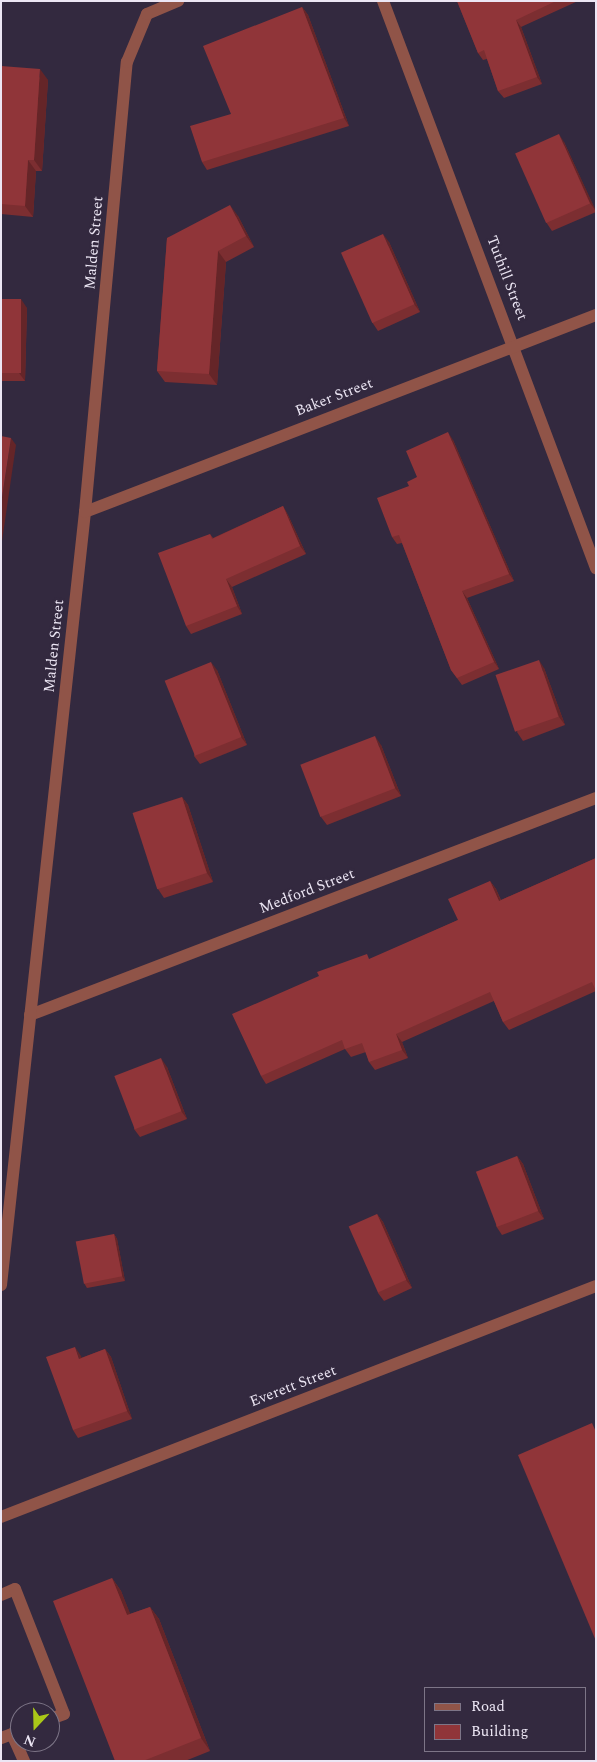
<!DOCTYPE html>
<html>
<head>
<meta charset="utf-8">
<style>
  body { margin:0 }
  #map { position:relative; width:597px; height:1762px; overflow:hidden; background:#33293f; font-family:Spectral,serif }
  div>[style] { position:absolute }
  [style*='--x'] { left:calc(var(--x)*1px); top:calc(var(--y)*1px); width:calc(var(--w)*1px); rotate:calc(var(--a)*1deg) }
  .lane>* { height:12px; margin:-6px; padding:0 6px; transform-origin:6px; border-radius:6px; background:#905448 }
  .street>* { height:12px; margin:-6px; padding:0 6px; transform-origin:6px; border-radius:6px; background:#905448 }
  .wall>* { inset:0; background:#7c2e31 }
  .shaded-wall>* { inset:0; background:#652528 }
  .building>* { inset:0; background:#903539; transform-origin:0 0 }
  span { translate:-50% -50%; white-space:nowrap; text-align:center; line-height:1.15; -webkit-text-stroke:4.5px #33293f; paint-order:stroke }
  .street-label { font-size:15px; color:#ece6f4 }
  .frame { position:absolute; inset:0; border:2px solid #ece6f4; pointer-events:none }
  .legend { position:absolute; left:424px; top:1687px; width:162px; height:65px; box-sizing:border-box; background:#33293f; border:1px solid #7d7587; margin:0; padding:6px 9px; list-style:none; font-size:15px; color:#ece6f4 }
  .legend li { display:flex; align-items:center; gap:10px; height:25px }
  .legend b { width:25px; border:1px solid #7d7587 }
  .north { position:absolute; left:10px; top:1702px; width:50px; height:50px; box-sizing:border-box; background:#33293f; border:1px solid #7d7587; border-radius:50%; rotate:201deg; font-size:14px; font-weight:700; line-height:20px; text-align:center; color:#ece6f4 }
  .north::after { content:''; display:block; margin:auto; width:18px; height:22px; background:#aac718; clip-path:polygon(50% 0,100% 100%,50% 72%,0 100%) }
</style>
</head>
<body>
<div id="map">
  <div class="lane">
    <div style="--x:1;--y:1595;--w:15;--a:-23"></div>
    <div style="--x:15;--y:1589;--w:134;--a:68.6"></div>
    <div style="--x:64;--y:1714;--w:15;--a:160"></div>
    <div style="--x:12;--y:1734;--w:30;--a:66"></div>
    <div style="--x:1;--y:1738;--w:20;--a:-20"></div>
  </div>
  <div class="street">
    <div style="--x:383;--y:1;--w:606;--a:69.41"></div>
    <div style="--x:85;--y:512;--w:548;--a:-21.08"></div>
    <div style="--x:30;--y:1015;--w:606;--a:-20.98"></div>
    <div style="--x:1;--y:1285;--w:778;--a:-83.8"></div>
    <div style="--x:85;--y:512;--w:452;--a:-84.7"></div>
    <div style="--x:127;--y:62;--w:52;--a:-67.4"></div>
    <div style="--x:147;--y:14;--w:34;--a:-23"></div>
    <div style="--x:1;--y:1517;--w:638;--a:-21.22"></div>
  </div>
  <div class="wall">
    <div style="clip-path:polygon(457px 1px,578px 1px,521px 27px,542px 84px,504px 98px,498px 91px,487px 59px,483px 60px,478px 53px)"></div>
    <div style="clip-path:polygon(302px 7px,308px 15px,349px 126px,207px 170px,202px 162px,231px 114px)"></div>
    <div style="clip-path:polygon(1px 66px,48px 80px,42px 171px,36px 171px,33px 217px,1px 214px)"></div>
    <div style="clip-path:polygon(564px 142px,596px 212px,552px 231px,546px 222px)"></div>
    <div style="clip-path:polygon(238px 216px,254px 247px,226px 262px,217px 385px,165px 382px,157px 371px,167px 238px)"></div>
    <div style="clip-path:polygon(389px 242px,420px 312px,378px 331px,372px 322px)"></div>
    <div style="clip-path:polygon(1px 299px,27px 308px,25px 381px,1px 381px)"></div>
    <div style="clip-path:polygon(453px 440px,514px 581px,467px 598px,499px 669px,462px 685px,451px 670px,402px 543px,397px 544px,392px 537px,417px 477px)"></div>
    <div style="clip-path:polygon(283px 506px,288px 515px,306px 554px,232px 587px,242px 614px,191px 634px,186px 626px,210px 534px,213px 538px)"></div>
    <div style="clip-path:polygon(544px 668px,565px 725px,523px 741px,517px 732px)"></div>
    <div style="clip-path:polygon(217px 670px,247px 745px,200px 764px,194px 756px)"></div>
    <div style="clip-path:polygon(381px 745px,401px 796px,327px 825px,321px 817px)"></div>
    <div style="clip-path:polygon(182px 797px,188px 805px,213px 882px,164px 898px,158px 889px)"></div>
    <div style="clip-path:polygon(596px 858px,596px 991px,509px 1030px,503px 1022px,494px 1001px,402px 1042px,408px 1058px,375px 1070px,369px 1062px,366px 1052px,351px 1057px,345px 1049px,266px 1084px,261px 1076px,371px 959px,458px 920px,490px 881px,496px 889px,501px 900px)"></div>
    <div style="clip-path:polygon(167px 1067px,187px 1119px,140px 1137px,134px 1129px)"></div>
    <div style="clip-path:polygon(517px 1156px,523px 1164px,544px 1219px,502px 1235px,496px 1226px)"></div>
    <div style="clip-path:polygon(377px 1214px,383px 1222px,412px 1288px,384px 1301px,378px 1293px)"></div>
    <div style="clip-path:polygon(114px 1234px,117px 1239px,125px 1281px,87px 1288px,84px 1283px)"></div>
    <div style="clip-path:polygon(105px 1349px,111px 1357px,132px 1419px,78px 1438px,73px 1430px,81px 1356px,81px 1358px)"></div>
    <div style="clip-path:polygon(112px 1578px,121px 1591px,130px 1614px,150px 1607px,159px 1619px,210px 1751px,185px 1761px,115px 1761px)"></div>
  </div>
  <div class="shaded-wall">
    <div style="clip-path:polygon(302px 7px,308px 15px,349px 126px,344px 118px)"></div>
    <div style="clip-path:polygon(516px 20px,521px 27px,542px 84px,537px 77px)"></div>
    <div style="clip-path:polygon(40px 69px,48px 80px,42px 171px,34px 160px)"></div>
    <div style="clip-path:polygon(559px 134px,564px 142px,596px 211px,590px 203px)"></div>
    <div style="clip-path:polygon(28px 160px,36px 171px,33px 217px,25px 206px)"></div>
    <div style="clip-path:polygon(230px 205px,238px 216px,254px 247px,246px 236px)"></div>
    <div style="clip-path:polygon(383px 234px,389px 242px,420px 312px,414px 304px)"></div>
    <div style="clip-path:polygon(218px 251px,226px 262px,217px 385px,209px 374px)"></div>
    <div style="clip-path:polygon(21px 299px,27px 308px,25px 381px,19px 373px)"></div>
    <div style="clip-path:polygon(448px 432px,453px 440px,514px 581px,509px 574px)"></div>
    <div style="clip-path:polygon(11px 438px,16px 445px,1px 548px,1px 504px)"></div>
    <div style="clip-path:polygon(283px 506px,288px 515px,306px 554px,300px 546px)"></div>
    <div style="clip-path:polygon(226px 579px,232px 587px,242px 614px,237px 606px)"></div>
    <div style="clip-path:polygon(462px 591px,467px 598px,499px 669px,494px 662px)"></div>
    <div style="clip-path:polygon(539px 660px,544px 668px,565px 725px,559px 717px)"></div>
    <div style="clip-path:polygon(211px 662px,217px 670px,247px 745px,241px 737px)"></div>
    <div style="clip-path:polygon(375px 736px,381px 745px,401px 796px,395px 788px)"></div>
    <div style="clip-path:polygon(182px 797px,188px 805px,213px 882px,207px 873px)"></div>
    <div style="clip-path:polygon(490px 881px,496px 889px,504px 909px,499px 901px)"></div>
    <div style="clip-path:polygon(396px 1034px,402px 1042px,408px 1058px,402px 1050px)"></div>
    <div style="clip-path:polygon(161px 1058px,167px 1067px,187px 1119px,181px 1111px)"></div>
    <div style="clip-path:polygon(517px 1156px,523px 1164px,544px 1219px,538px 1211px)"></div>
    <div style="clip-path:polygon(377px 1214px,383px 1222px,412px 1288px,406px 1280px)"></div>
    <div style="clip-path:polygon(114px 1234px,117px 1239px,125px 1281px,122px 1276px)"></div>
    <div style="clip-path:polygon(75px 1347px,81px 1356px,85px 1367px,79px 1359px)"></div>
    <div style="clip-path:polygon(105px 1349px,111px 1357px,132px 1419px,127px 1411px)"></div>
    <div style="clip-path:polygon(112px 1578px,121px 1591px,136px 1628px,127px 1615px)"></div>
    <div style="clip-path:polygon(150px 1607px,159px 1619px,210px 1751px,201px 1738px)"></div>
  </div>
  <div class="building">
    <div style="clip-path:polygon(457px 1px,556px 1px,516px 20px,537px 77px,498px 91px,484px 50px,478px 53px)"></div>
    <div style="clip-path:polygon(302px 7px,344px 118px,202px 162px,190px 126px,231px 114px,203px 46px)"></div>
    <div style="clip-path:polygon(1px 66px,40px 69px,34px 160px,28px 160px,25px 206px,1px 204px)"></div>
    <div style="left:559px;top:134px;width:76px;height:48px;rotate:66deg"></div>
    <div style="clip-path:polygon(230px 205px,246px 236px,218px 251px,209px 374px,157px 371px,167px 238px)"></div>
    <div style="left:383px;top:234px;width:77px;height:46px;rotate:66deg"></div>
    <div style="left:1px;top:299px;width:20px;height:74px"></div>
    <div style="clip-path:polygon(448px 432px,509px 574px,462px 591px,494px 662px,457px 678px,451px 670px,399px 535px,392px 537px,377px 498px,409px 486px,407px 482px,417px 477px,406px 451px)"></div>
    <div style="clip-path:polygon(1px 436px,11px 438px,1px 504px)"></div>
    <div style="clip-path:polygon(283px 506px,300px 546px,226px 579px,237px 606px,186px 626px,158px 553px,210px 534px,212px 539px)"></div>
    <div style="left:539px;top:660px;width:60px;height:46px;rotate:71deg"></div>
    <div style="left:211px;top:662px;width:81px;height:50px;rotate:68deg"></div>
    <div style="left:375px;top:736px;width:56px;height:80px;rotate:69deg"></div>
    <div style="left:182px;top:797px;width:80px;height:52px;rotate:72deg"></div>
    <div style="clip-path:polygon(596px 858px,596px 991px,592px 982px,503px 1022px,490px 992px,396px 1034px,402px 1050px,369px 1062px,362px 1043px,345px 1049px,342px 1040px,261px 1076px,232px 1014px,319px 976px,317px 972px,367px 954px,369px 959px,458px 920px,448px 899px,490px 881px,499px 901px)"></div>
    <div style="left:161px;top:1058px;width:57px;height:50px;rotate:69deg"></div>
    <div style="left:517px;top:1156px;width:59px;height:44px;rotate:69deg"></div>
    <div style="left:377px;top:1214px;width:72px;height:31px;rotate:66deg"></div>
    <div style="left:114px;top:1234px;width:43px;height:39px;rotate:79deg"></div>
    <div style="clip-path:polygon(75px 1347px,79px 1359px,105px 1349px,127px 1411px,73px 1430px,46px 1357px)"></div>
    <div style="clip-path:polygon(592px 1423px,596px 1432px,596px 1641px,518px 1455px)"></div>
    <div style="clip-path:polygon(112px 1578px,127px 1615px,150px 1607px,201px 1738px,143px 1761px,115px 1761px,53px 1601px)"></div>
  </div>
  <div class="street-label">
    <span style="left:94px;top:243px;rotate:-85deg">Malden Street</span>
    <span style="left:507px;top:278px;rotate:69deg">Tuthill Street</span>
    <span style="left:334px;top:397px;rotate:-21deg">Baker Street</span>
    <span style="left:54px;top:646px;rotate:-84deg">Malden Street</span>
    <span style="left:307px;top:891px;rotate:-21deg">Medford Street</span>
    <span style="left:293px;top:1386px;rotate:-21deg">Everett Street</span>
  </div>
  <div class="frame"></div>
  <ul class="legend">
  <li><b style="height:6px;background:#905448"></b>Road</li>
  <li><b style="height:14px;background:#903539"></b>Building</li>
  </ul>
  <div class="north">N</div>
</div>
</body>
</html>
